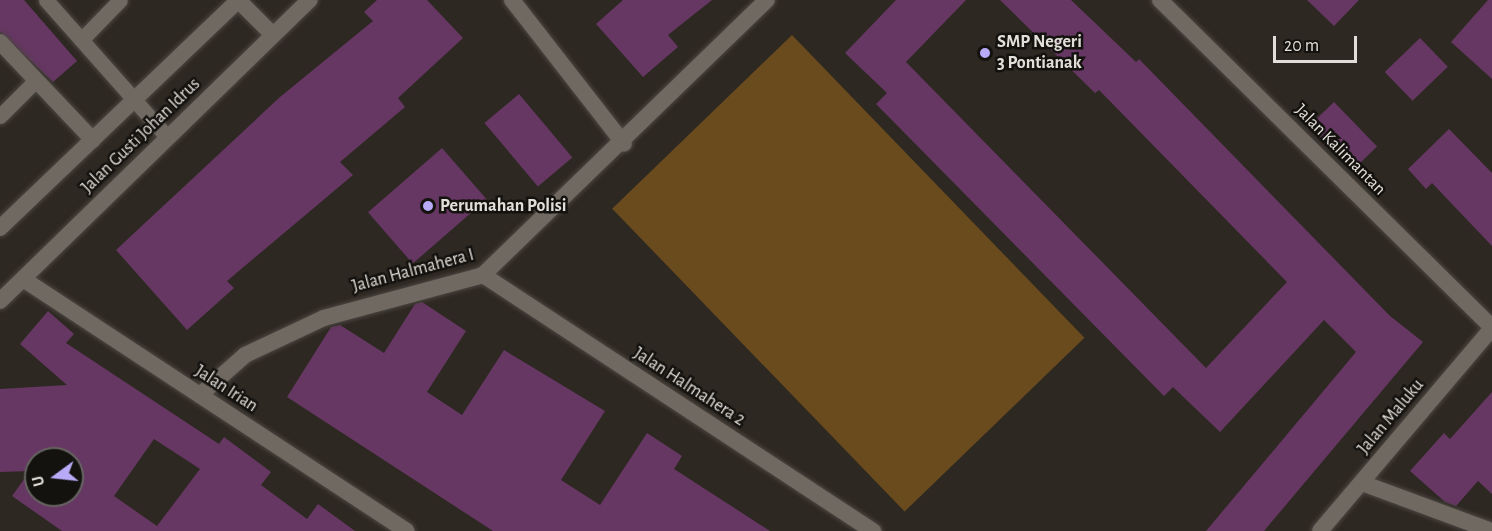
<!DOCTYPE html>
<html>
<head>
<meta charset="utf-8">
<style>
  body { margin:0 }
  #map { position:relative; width:1492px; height:531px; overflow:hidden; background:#2e2822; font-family:"Alegreya Sans",sans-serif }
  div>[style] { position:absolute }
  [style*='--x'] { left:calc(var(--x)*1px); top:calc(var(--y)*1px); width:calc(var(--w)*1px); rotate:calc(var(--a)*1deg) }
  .green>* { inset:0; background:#694b1d; transform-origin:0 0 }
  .building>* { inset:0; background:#653762; transform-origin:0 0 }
  .roads { filter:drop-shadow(0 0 2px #4b4641) drop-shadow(0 0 2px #4b4641) }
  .service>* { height:15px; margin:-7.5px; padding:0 7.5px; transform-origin:7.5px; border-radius:7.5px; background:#6f6961 }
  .minor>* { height:16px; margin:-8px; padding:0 8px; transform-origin:8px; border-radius:8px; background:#6f6961 }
  .tertiary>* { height:16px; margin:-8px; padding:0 8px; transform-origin:8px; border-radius:8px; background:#6f6961 }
  .dots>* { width:16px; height:16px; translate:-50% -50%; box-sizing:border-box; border:3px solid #14120f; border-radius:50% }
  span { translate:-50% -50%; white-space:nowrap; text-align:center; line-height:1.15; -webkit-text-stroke:5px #14120f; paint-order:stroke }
  .poi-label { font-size:18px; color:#e2deda; font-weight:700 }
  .left { translate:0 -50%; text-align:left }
  .street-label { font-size:18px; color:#e2deda }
  .north { position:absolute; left:24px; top:447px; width:60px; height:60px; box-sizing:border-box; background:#14120f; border:2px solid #666460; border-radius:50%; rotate:255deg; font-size:16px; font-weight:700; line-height:24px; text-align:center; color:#e2deda }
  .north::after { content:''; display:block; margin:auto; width:21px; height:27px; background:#b9aaf7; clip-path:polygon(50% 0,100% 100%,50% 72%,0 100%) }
  .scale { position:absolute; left:1273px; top:36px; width:84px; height:27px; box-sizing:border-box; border:3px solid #e2deda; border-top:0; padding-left:8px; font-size:18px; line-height:21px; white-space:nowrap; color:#e2deda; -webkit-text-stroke:4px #14120f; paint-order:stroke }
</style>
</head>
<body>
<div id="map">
  <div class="green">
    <div style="left:792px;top:35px;width:421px;height:250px;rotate:46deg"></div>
  </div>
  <div class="building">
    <div style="clip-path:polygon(0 0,24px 0,77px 61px,53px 82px,0 32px)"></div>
    <div style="clip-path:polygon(377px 0,427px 0,463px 38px,398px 98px,405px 107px,340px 162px,353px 175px,227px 281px,234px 288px,187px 330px,116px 250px,280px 97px,373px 21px,364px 12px)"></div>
    <div style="clip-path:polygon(623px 0,712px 0,668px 35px,678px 47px,643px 77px,596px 24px)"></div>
    <div style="clip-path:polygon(896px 0,966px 0,906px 62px,1206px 368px,1287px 282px,1099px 90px,1095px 93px,1000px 0,1071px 0,1136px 62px,1139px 59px,1390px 316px,1423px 342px,1264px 531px,1206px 531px,1356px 352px,1324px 320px,1220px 432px,1173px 387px,1164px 396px,876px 104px,887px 93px,845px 53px)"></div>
    <div style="clip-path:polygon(1307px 0,1359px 0,1334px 26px)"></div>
    <div style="clip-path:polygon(1488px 0,1492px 0,1492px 79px,1451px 42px)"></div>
    <div style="left:1420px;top:38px;width:40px;height:49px;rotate:46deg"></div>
    <div style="left:519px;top:94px;width:83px;height:45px;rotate:50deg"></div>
    <div style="left:1334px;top:102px;width:62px;height:34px;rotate:46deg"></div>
    <div style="clip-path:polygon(1449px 129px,1492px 173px,1492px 246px,1432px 183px,1426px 189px,1408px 169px)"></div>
    <div style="left:442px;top:148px;width:68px;height:98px;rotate:49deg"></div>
    <div style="clip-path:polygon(422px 302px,466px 331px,427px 392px,462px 415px,504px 350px,605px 411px,561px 480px,600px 505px,647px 433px,682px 456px,674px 469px,770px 531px,493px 531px,287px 397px,331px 327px,340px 325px,384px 353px,415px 304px)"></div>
    <div style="clip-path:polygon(evenodd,48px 311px,74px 334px,66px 343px,219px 444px,224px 437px,271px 472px,261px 485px,307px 519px,318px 504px,355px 531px,62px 531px,12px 496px,30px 471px,0 472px,0 389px,67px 385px,20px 344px,48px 311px,154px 439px,200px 469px,157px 526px,114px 496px,154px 439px,48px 311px,36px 459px,72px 459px,72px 495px,36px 495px,36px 459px)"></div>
    <div style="clip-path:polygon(1492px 392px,1492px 494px,1478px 481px,1456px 506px,1445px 502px,1410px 471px,1444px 433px,1450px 439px)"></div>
  </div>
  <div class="roads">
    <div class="service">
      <div style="--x:46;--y:0;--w:183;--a:48.5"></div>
      <div style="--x:82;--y:39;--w:54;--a:-45.7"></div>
      <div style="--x:0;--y:116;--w:51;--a:-45"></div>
    </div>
    <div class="minor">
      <div style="--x:512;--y:0;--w:182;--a:52.1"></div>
      <div style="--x:1160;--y:0;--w:466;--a:44.6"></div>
      <div style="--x:0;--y:42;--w:135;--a:46.5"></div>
      <div style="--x:483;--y:275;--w:467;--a:33.3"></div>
      <div style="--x:23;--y:279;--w:459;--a:33.3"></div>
      <div style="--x:200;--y:395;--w:60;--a:-41.6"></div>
      <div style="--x:245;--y:355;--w:87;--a:-25.1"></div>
      <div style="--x:324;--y:318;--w:165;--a:-15.1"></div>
      <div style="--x:483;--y:275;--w:395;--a:-44.1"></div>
      <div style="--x:1362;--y:483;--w:139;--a:20.3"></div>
      <div style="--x:1320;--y:531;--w:266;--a:-49.7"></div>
    </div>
    <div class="tertiary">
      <div style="--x:238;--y:0;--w:49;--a:45"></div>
      <div style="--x:0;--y:228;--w:330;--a:-43.7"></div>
      <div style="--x:0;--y:301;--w:432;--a:-44.2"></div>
    </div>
  </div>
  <div class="dots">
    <div style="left:985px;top:53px;background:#b9aaf7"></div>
    <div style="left:428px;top:206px;background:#b9aaf7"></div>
  </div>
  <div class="poi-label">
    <span class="left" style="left:997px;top:53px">SMP Negeri<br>3 Pontianak</span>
    <span class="left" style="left:440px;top:206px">Perumahan Polisi</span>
  </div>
  <div class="street-label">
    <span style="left:141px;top:136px;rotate:-44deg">Jalan Gusti Johan Idrus</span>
    <span style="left:1340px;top:150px;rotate:45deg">Jalan Kalimantan</span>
    <span style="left:413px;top:271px;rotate:-15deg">Jalan Halmahera I</span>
    <span style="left:689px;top:387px;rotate:33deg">Jalan Halmahera 2</span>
    <span style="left:226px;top:389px;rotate:33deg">Jalan Irian</span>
    <span style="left:1391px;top:417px;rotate:-50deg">Jalan Maluku</span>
  </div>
  <div class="north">U</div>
  <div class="scale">20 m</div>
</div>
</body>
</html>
